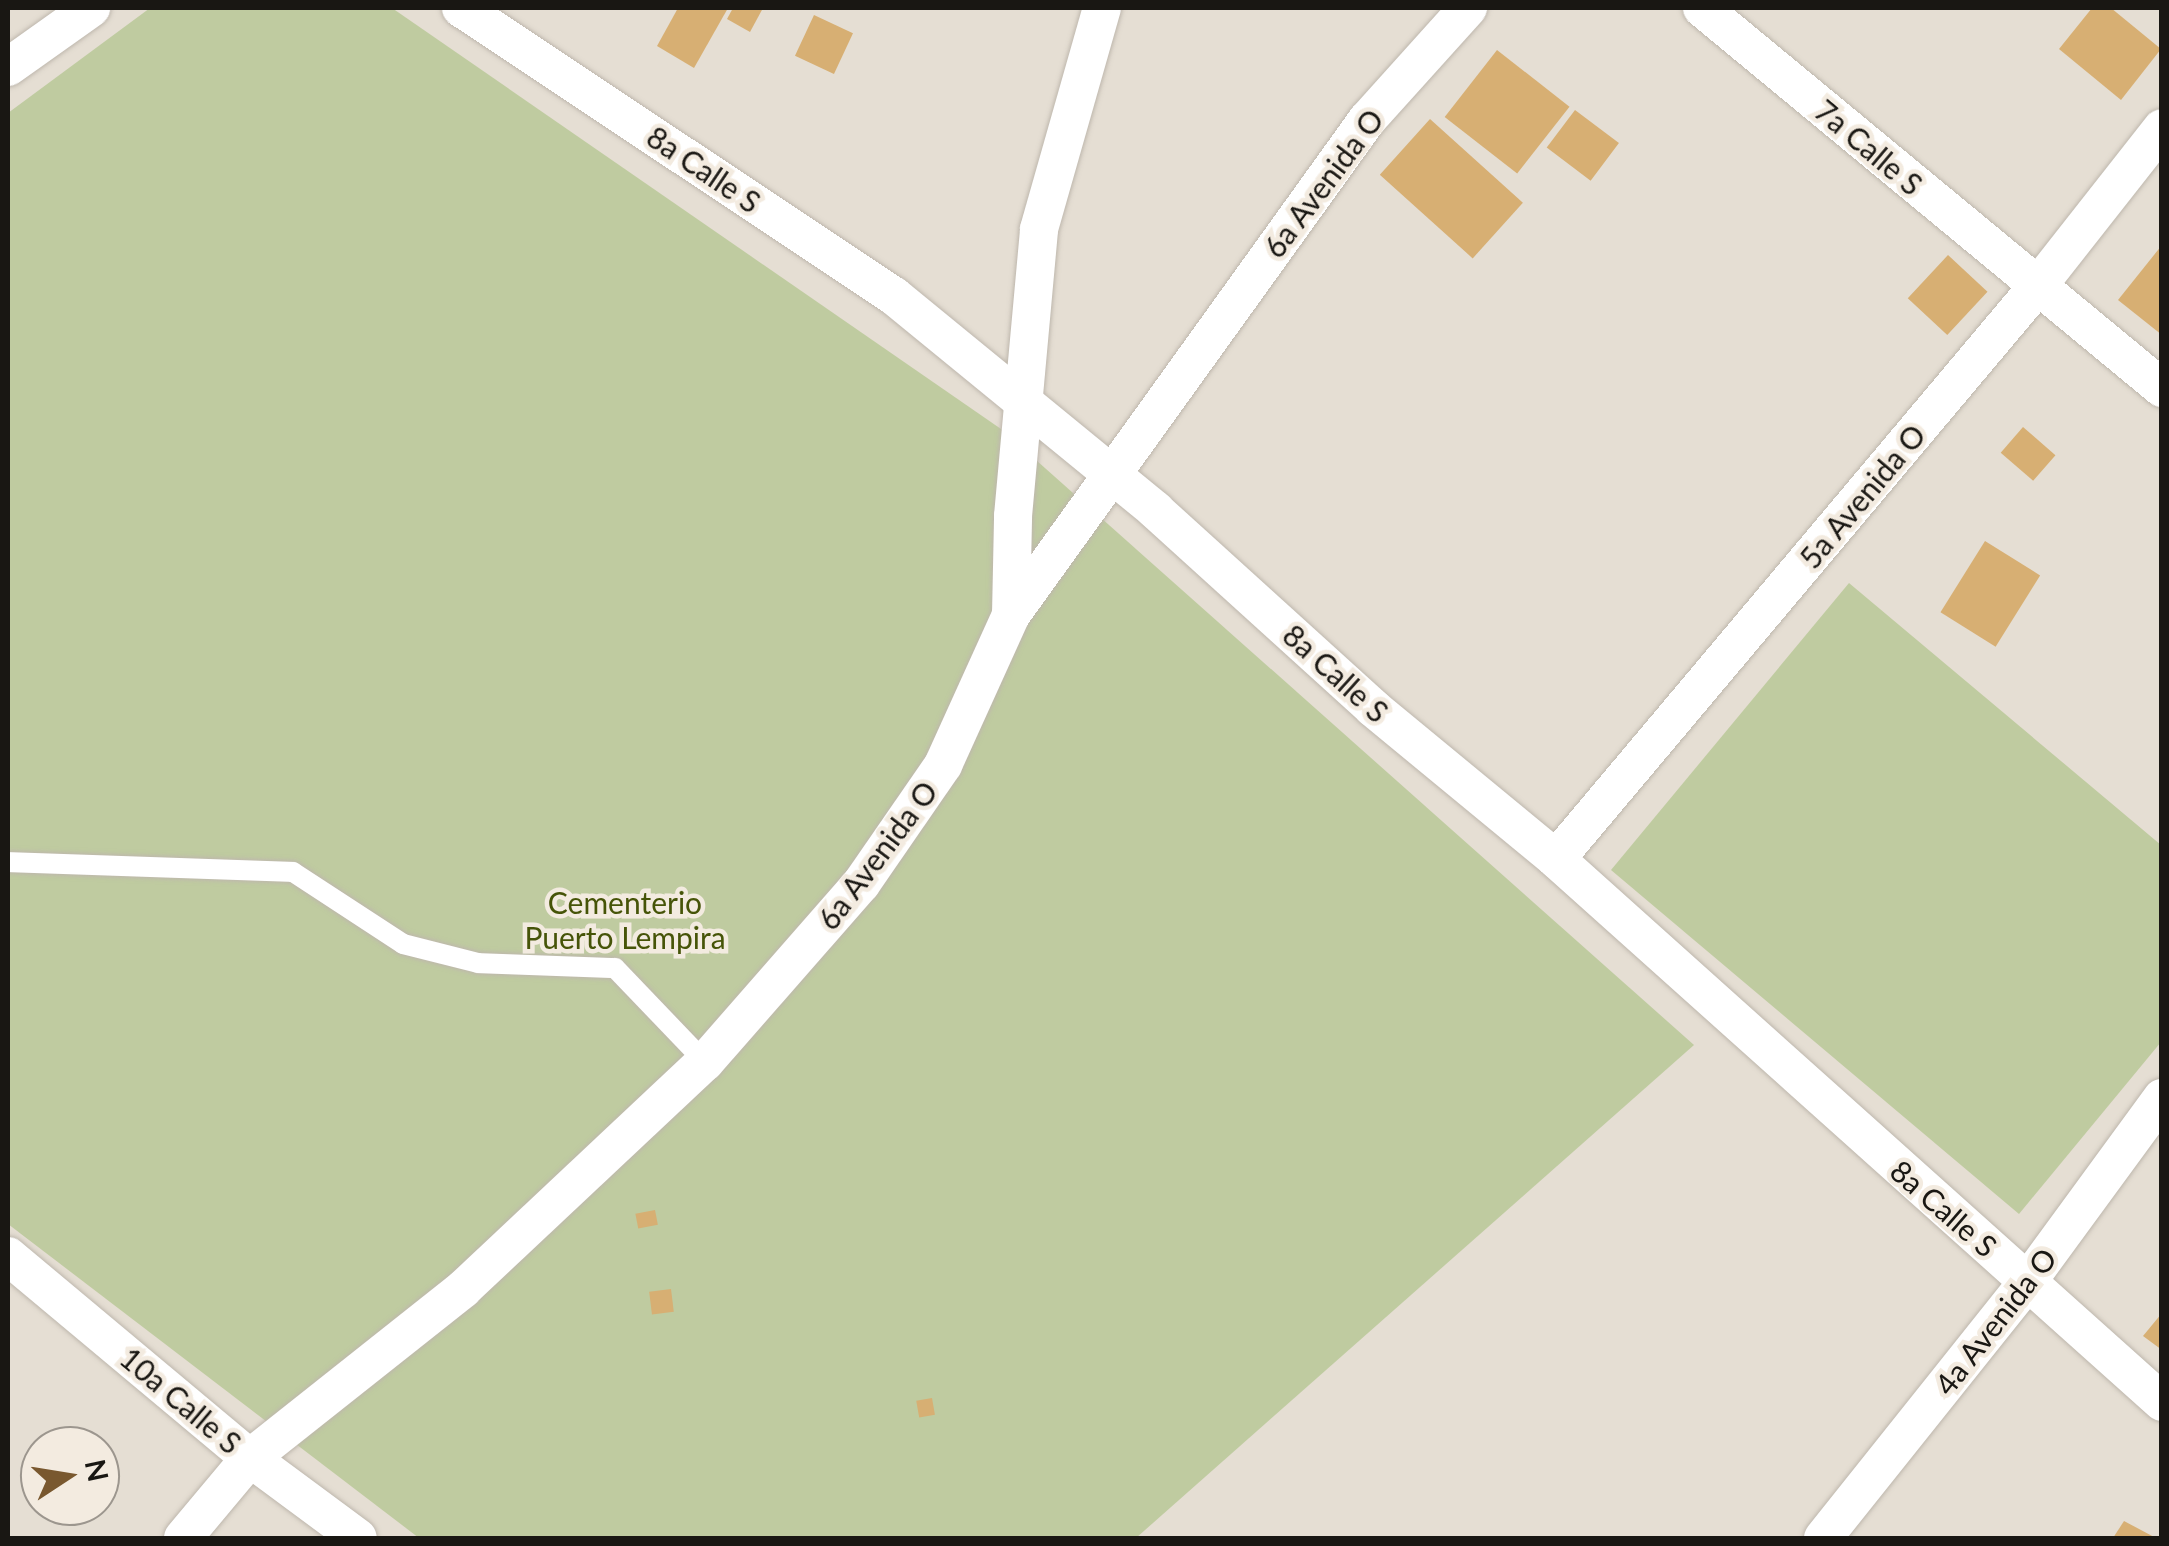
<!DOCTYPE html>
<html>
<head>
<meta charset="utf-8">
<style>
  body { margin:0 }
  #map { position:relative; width:2169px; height:1546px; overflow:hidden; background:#e5ded3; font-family:Lato,sans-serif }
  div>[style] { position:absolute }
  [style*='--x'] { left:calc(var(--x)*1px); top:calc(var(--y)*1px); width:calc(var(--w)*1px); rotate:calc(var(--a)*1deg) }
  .green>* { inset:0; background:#bfcba0 }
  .building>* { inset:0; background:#d7af73; transform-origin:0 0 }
  .roads { filter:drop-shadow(0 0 2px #beb7ad) drop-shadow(0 0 2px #beb7ad) }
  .service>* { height:20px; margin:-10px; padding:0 10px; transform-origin:10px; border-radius:10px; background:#fff }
  .minor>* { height:38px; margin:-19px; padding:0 19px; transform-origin:19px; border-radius:19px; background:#fff }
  span { translate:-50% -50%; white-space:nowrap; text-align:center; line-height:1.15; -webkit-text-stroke:9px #f3ebe0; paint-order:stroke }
  .street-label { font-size:30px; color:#191713 }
  .park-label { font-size:30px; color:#465408 }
  .frame { position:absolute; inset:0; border:10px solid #191713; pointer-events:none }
  .north { position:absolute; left:20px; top:1426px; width:100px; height:100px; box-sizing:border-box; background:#f3ebe0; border:2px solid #9c968e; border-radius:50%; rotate:78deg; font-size:28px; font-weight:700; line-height:40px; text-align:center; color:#191713 }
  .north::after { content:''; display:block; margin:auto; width:35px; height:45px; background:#79582f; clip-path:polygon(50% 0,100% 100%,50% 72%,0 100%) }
</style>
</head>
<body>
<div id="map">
  <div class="green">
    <div style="clip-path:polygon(150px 8px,392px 8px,1001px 429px,1694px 1045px,1136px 1538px,419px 1538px,8px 1224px,8px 113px)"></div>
    <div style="clip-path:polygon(1849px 583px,2161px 845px,2161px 1042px,2019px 1214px,1611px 870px)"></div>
  </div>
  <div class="building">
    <div style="clip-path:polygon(678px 8px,728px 8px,694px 68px,657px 46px)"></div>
    <div style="clip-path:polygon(733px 8px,763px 8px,750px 32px,727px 19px)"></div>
    <div style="clip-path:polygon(2092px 8px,2111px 8px,2161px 49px,2121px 100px,2059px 49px)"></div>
    <div style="left:814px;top:15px;width:43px;height:45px;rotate:25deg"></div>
    <div style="left:1497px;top:50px;width:92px;height:85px;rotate:38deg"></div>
    <div style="left:1575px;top:110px;width:55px;height:47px;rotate:37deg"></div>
    <div style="left:1430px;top:119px;width:125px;height:75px;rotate:42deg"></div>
    <div style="clip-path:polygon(2162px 245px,2162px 335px,2118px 300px)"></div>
    <div style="left:1948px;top:255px;width:54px;height:59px;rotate:43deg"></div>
    <div style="left:2023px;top:427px;width:43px;height:34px;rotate:41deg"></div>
    <div style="left:1985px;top:541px;width:65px;height:84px;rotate:32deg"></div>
    <div style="left:655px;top:1210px;width:15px;height:20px;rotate:79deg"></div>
    <div style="left:671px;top:1289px;width:23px;height:22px;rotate:83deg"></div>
    <div style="clip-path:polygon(2162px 1313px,2162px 1350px,2143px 1336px)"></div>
    <div style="left:932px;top:1398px;width:17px;height:16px;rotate:80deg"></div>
    <div style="clip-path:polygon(2124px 1521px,2156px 1538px,2113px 1538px)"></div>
  </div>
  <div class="roads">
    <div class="service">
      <div style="--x:8;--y:862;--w:285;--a:2"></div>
      <div style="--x:293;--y:872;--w:131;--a:33.2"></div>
      <div style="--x:403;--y:944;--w:77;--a:14.2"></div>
      <div style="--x:478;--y:963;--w:137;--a:2.1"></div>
      <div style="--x:615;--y:968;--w:130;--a:46.2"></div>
    </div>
    <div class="minor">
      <div style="--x:461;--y:8;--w:520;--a:33.63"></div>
      <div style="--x:894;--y:296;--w:338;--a:39.3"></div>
      <div style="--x:1155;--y:510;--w:294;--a:42.2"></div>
      <div style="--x:1373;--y:708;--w:237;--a:39.5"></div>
      <div style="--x:1556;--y:859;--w:814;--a:41.86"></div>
      <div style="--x:1702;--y:8;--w:597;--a:39.56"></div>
      <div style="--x:8;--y:67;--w:102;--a:-35.4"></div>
      <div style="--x:1011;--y:615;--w:99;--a:-88.8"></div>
      <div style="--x:1013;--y:516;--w:288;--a:-84.8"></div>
      <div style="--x:1039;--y:229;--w:230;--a:-74.1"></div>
      <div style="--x:1556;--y:859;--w:747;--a:-49.94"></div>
      <div style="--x:2037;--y:287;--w:202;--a:-51.8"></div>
      <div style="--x:8;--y:1256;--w:315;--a:39.9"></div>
      <div style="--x:250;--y:1458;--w:134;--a:36.5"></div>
      <div style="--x:183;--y:1538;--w:104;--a:-50.1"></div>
      <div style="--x:250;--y:1458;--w:272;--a:-38.4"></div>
      <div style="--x:463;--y:1289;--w:332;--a:-43.2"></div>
      <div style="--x:705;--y:1062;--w:237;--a:-48.8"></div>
      <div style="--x:861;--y:884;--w:145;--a:-55.4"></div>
      <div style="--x:943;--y:765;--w:165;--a:-65.6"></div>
      <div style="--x:1011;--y:615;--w:610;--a:-54.28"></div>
      <div style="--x:1367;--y:120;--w:151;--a:-48"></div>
      <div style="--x:1823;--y:1538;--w:329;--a:-51.4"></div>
      <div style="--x:2028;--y:1281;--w:227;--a:-53.8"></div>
    </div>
  </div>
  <div class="street-label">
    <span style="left:1869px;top:147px;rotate:40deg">7a Calle S</span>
    <span style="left:704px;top:169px;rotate:34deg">8a Calle S</span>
    <span style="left:1323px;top:183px;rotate:-53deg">6a Avenida O</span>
    <span style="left:1862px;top:496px;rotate:-50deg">5a Avenida O</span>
    <span style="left:1336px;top:673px;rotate:42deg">8a Calle S</span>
    <span style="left:877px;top:855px;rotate:-53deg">6a Avenida O</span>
    <span style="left:1944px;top:1208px;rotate:41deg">8a Calle S</span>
    <span style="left:1995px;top:1321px;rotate:-52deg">4a Avenida O</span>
    <span style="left:181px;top:1400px;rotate:40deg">10a Calle S</span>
  </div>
  <div class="park-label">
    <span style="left:625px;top:919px">Cementerio<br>Puerto Lempira</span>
  </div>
  <div class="frame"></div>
  <div class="north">N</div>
</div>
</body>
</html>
